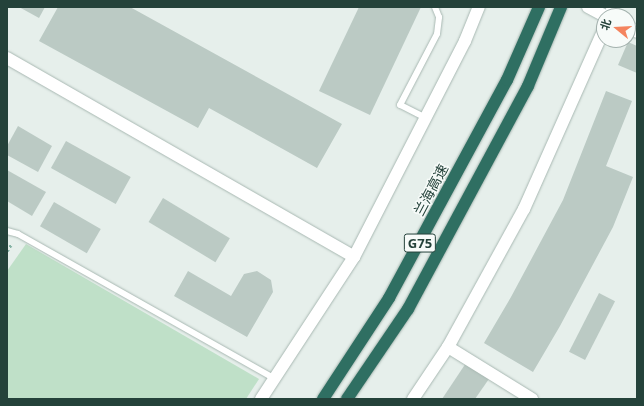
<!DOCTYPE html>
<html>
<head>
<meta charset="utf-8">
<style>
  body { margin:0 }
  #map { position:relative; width:644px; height:406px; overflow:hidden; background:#e6efeb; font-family:"Open Sans","Noto Sans SC",sans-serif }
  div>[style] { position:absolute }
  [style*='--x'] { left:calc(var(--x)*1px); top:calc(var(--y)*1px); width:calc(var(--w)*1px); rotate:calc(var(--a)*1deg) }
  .green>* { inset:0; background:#bfe0c8 }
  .building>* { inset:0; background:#bbcac4; transform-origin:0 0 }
  .path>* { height:2.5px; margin-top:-1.25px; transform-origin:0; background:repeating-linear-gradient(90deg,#86b3a5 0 2px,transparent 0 5px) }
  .roads { filter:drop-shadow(0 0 1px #a8b8b2) drop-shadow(0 0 1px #a8b8b2) }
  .service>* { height:6px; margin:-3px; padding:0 3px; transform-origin:3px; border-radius:3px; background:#fff }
  .minor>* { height:12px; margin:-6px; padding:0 6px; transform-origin:6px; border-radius:6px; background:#fff }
  .tertiary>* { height:12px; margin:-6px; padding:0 6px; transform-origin:6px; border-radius:6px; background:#fff }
  .motorway>* { height:12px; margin:-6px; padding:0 6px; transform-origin:6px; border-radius:6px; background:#2f6f62 }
  span { translate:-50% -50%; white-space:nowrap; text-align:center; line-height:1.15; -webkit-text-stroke:3px #f7fbf9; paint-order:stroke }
  .shield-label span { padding:1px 3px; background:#f7fbf9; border:1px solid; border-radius:3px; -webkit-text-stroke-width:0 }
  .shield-label { font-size:13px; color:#24423a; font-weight:700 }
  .street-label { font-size:14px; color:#24423a }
  .frame { position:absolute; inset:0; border:8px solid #24423a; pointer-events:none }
  .north { position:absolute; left:596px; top:8px; width:40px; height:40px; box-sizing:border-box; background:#f7fbf9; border:1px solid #a3b1ad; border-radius:50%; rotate:288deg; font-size:11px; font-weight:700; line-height:16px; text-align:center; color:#24423a }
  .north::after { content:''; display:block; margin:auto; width:14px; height:18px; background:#f4845f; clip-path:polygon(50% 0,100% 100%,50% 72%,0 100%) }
</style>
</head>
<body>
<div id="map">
  <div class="green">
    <div style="clip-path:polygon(26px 244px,259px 379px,246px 399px,7px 399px,7px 271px)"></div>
  </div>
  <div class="building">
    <div style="clip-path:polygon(19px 7px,45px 7px,39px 18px)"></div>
    <div style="clip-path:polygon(58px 7px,130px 7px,342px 124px,317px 168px,209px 108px,198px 128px,39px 41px)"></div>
    <div style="clip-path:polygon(359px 7px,421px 7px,370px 115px,319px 91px)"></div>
    <div style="clip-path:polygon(628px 42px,637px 46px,637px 73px,618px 65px)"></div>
    <div style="clip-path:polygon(606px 91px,632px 101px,606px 166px,633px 177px,613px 227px,560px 326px,533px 372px,484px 343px,511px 297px,563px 200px)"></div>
    <div style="clip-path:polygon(18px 126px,52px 146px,38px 172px,7px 155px,7px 146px)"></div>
    <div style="left:66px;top:141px;width:74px;height:31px;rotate:29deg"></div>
    <div style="clip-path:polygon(7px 170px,46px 192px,32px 216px,7px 201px)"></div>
    <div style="left:163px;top:198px;width:78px;height:28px;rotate:31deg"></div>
    <div style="left:54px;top:202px;width:54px;height:28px;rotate:30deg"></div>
    <div style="clip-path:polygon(188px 271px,231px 296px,244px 274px,257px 271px,271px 280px,273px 292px,247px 337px,174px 296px)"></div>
    <div style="left:599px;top:293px;width:18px;height:66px;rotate:27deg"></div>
    <div style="clip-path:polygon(468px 360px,491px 376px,475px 399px,442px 399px)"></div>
  </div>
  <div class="path">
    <div style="--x:7;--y:251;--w:9;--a:-58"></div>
  </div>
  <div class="roads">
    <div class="service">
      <div style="--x:426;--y:118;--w:29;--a:-153"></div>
      <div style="--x:400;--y:105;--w:80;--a:-62.5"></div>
      <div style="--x:437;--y:34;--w:17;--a:-83"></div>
      <div style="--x:439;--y:17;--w:11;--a:-112"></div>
      <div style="--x:7;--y:231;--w:11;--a:15"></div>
      <div style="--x:18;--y:234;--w:294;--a:29.4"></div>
    </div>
    <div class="minor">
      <div style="--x:448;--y:347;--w:99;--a:31.8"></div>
      <div style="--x:261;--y:399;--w:170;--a:-56.8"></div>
    </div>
    <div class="tertiary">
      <div style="--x:588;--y:7;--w:19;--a:28"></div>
      <div style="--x:610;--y:16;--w:9;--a:-72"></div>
      <div style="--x:628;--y:27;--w:10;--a:29"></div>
      <div style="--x:7;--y:58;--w:400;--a:29.8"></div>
      <div style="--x:354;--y:257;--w:243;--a:-62.8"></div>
      <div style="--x:465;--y:41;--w:37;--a:-68"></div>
      <div style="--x:413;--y:399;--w:63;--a:-56.1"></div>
      <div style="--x:448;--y:347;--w:158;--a:-61.2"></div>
      <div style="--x:524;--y:209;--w:197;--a:-66"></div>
    </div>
    <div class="motorway">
      <div style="--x:323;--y:399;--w:121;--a:-56.8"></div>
      <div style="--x:389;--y:298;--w:248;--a:-61.6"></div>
      <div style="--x:507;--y:80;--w:80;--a:-66.3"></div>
      <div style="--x:347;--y:399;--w:109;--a:-55.9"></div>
      <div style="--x:408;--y:309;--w:253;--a:-61.7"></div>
      <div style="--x:528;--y:86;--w:86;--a:-67.3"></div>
    </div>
  </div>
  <div class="shield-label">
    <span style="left:420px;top:243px">G75</span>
  </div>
  <div class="street-label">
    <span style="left:431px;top:190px;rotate:-62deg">兰海高速</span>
  </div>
  <div class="frame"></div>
  <div class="north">北</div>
</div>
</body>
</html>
